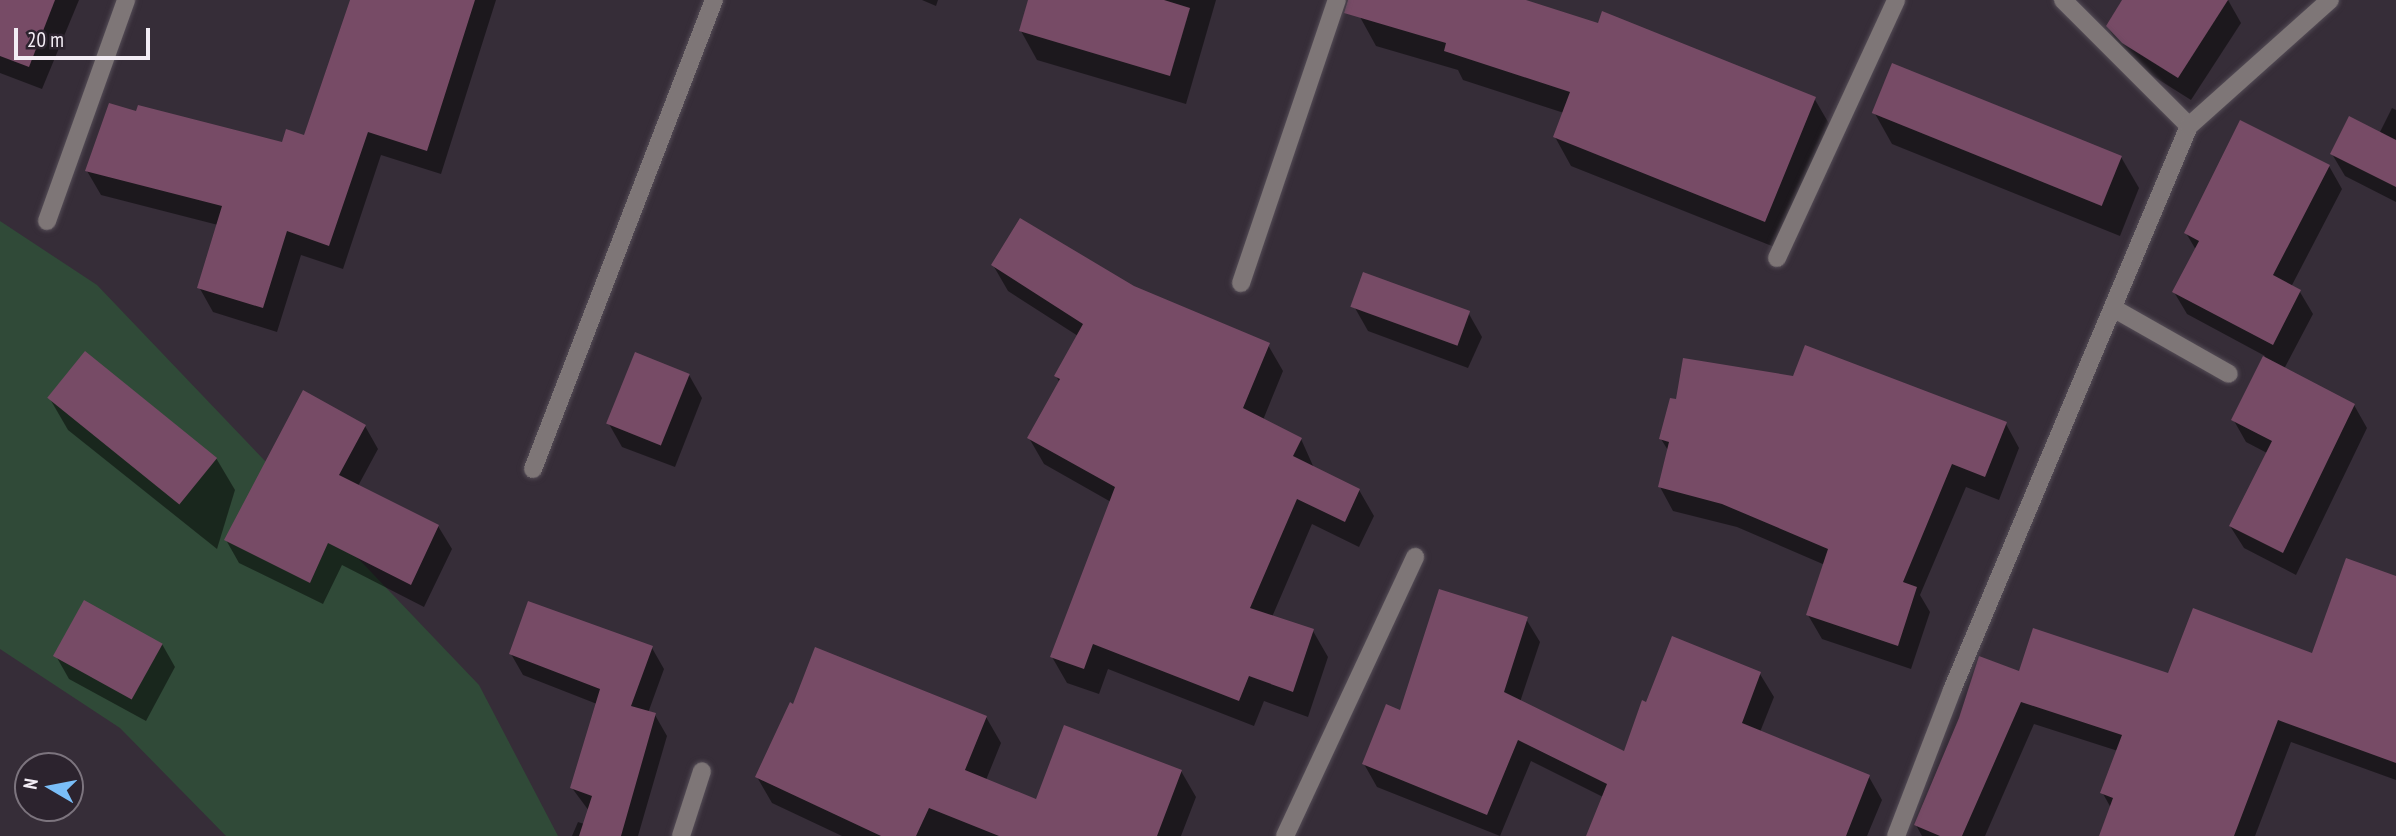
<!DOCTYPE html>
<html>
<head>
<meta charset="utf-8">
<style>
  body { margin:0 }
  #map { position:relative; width:2396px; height:836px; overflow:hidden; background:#362d38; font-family:"PT Sans Narrow",sans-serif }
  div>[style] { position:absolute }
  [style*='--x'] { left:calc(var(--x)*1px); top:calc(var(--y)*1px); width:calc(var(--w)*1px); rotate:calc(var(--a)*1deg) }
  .green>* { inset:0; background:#304a38 }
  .shadow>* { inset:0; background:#0007 }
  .building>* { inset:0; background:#774b66; transform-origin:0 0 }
  .roads { filter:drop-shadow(0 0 2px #544c56) drop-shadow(0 0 2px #544c56) }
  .minor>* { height:18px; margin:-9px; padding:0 9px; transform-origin:9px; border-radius:9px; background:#7e7677 }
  span { translate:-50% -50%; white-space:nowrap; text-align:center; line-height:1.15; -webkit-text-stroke:7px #2c232e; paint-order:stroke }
  .north { position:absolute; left:14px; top:752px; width:70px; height:70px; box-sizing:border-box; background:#2c232e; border:2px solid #7c747e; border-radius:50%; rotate:280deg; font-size:19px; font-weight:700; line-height:28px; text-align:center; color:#f3edf5 }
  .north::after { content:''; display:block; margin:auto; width:24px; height:32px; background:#7abef8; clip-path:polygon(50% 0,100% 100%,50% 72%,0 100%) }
  .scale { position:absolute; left:14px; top:28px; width:136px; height:32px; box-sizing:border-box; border:4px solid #f3edf5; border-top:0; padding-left:9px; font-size:21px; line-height:24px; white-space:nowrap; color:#f3edf5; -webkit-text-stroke:5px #2c232e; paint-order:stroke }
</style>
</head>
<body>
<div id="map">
  <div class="green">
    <div style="clip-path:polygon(0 221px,97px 285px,479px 685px,558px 836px,226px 836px,120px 728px,0 649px)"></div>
  </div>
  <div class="shadow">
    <div style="clip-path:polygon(0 0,79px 0,42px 89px,0 73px)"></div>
    <div style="clip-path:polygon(360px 0,496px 0,441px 174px,381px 155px,343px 269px,301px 255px,277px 332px,213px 312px,199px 287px,218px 225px,101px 195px,87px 171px,137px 114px,283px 144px,305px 137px)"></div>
    <div style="clip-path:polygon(922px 0,938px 0,936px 6px)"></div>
    <div style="clip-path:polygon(1030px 0,1216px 0,1186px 104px,1037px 60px,1021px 31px)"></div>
    <div style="clip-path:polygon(1365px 0,1520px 0,1814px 98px,1831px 127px,1782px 250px,1571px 166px,1555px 137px,1564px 113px,1463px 80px,1458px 70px,1376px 46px,1360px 17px)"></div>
    <div style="clip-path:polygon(2124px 0,2228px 0,2241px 23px,2191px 100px,2137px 66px,2121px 50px,2108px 27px)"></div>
    <div style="clip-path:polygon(2392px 108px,2396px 110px,2396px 202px,2345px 176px,2332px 154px,2379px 134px)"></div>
    <div style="clip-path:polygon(1874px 112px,2121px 157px,2139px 188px,2120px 236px,1892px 144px)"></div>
    <div style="clip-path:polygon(2329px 166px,2342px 189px,2291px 287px,2300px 292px,2313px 314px,2284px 369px,2354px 405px,2367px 428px,2296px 575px,2244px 548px,2230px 526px,2267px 453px,2246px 442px,2233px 419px,2265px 356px,2187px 314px,2174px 292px,2196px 250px,2186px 233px)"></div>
    <div style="clip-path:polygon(993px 265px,1133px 287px,1268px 345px,1283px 371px,1263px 420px,1301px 439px,1314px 468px,1359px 490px,1374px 516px,1359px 547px,1312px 524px,1272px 617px,1313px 631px,1328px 657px,1308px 717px,1264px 701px,1254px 726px,1108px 669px,1099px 694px,1067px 683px,1052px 657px,1111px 502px,1044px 464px,1029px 438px,1060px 383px,1056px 376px,1078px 336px,1008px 291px)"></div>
    <div style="clip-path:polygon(1355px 308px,1469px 314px,1482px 337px,1468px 368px,1368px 331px)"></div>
    <div style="clip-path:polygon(689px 375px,702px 398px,675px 467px,622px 447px,609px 424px)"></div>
    <div style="clip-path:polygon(50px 399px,216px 458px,235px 490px,217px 549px,68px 430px)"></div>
    <div style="clip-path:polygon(2006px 424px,2019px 448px,1999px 500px,1966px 487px,1920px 595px,1930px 612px,1911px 669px,1822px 639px,1808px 615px,1825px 565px,1737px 527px,1673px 511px,1660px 487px,1669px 452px,1661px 439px)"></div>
    <div style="clip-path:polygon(365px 426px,378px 449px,358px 486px,438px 526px,452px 549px,424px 607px,342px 565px,323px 604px,239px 563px,226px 540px)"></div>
    <div style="clip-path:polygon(2396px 578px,2396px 780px,2291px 742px,2255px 836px,2101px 836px,2111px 808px,2102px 792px,2118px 751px,2034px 724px,1985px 836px,1922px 836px,1916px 825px,2021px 673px,2169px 675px,2313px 655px)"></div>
    <div style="clip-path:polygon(1526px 619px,1540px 642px,1520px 702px,1625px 754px,1647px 704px,1760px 674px,1774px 697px,1760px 732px,1869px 777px,1882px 800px,1867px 836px,1589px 836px,1603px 797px,1531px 761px,1500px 836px,1377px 787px,1364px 764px,1401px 712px)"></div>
    <div style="clip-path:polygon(162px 644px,175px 667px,146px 721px,69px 679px,56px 656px)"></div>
    <div style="clip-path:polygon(652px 648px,664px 669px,648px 713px,655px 715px,667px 736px,638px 836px,572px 836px,578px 822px,584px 824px,589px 811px,572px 788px,597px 704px,523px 675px,511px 654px)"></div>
    <div style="clip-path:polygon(986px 717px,1001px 743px,986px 780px,1037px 801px,1181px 771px,1196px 797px,1181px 836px,842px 836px,772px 803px,757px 777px)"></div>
  </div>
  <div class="building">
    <div style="clip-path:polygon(0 0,55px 0,29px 67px,0 56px)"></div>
    <div style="clip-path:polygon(350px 0,475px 0,427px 151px,368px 132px,329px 246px,287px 231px,263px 308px,197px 288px,222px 206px,85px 171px,109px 103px,136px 111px,138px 105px,282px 142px,286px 129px,304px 135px)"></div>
    <div style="clip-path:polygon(1028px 0,1164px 0,1190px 8px,1170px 76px,1019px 31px)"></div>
    <div style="clip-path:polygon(1348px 0,1526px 0,1598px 23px,1602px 11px,1816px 97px,1765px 222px,1553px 137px,1570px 92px,1444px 51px,1446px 43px,1344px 13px)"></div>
    <div style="clip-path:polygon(2122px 0,2228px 0,2178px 78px,2122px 43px,2106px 26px)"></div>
    <div style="left:1892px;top:63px;width:248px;height:54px;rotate:22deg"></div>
    <div style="clip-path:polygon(2349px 116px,2396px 140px,2396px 187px,2330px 154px)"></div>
    <div style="clip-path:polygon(2240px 120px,2330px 165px,2273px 275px,2301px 290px,2273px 345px,2172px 292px,2199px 241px,2184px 233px)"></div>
    <div style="clip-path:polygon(1020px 218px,1134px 286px,1270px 343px,1243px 408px,1302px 438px,1293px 456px,1360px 489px,1345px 522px,1297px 499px,1250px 608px,1314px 629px,1293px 692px,1249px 676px,1239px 701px,1093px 644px,1084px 669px,1050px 657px,1115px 487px,1027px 438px,1060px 379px,1054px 376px,1083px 324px,991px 265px)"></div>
    <div style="left:1363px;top:272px;width:114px;height:37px;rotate:20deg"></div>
    <div style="clip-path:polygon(1805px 345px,2007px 422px,1985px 477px,1952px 464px,1903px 582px,1917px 587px,1898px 646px,1806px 615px,1828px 549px,1722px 504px,1658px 487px,1669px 442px,1659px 439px,1670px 398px,1676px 399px,1683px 358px,1793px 376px)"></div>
    <div style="left:85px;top:351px;width:170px;height:60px;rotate:39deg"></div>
    <div style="left:635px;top:352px;width:59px;height:77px;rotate:22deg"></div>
    <div style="clip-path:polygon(2263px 356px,2355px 404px,2283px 553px,2229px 526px,2272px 441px,2231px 420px)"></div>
    <div style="clip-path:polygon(303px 390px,366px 425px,339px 475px,439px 525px,411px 585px,328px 543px,310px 583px,224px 540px)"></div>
    <div style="clip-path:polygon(2346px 558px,2396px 576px,2396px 763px,2278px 720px,2234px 836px,2099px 836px,2113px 798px,2100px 793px,2122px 735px,2021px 702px,1962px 836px,1940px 836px,1914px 825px,1959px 718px,1979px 656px,2019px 671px,2033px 628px,2168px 673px,2193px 608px,2312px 653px)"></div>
    <div style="clip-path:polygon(1439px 589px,1528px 617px,1504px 692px,1624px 751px,1642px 700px,1646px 702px,1672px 636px,1761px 672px,1742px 723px,1870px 775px,1846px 836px,1586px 836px,1607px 784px,1518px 740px,1487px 815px,1362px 764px,1386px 704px,1400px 710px)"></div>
    <div style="left:84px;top:600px;width:90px;height:64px;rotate:29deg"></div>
    <div style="clip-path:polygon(528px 601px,653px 646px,631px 706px,656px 713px,621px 836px,579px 836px,592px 796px,570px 788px,600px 689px,509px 654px)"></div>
    <div style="clip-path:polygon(815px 647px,987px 716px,965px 770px,1036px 799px,1064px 725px,1182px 770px,1157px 836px,999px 836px,929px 808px,916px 836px,881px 836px,755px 777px,790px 702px,793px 704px)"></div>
  </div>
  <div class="roads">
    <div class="minor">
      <div style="--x:2063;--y:0;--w:178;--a:45"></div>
      <div style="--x:47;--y:221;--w:235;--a:-70.3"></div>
      <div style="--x:1777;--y:258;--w:284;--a:-65.2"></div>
      <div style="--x:1241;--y:283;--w:299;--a:-71.3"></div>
      <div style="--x:2113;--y:308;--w:133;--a:29.6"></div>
      <div style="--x:533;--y:469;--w:503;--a:-68.9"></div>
      <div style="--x:681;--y:836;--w:68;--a:-72.1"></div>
      <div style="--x:1285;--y:836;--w:308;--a:-65"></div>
      <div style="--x:1896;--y:836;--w:156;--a:-69"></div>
      <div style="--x:1952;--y:690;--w:612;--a:-67.21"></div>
      <div style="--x:2189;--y:126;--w:189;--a:-41.8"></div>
    </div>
  </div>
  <div class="north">N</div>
  <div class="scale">20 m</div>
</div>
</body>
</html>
